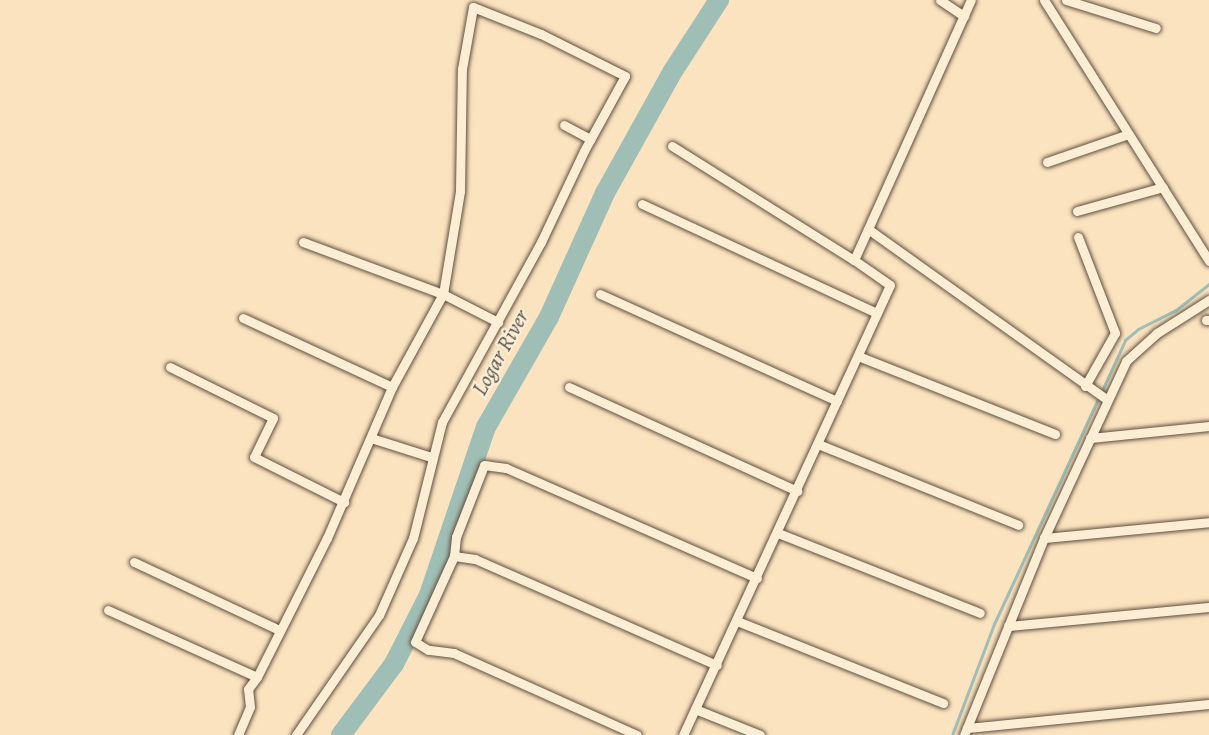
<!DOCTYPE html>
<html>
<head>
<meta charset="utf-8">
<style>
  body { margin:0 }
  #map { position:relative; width:1209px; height:735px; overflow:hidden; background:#fbe3bf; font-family:Alegreya,serif }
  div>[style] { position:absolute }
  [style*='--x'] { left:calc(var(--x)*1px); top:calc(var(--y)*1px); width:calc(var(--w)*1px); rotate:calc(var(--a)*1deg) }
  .stream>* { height:3px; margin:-1.5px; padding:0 1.5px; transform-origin:1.5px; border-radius:1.5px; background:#9fbeb5 }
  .river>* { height:20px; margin:-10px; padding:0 10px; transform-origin:10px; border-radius:10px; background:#9fbeb5 }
  .roads { filter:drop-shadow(0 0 2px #604e3f) drop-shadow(0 0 2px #604e3f) }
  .street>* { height:9px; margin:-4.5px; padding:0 4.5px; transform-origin:4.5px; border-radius:4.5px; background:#fcedd5 }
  span { translate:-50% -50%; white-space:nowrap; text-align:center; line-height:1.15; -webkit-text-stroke:4.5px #fcedd5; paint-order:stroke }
  .water-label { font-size:22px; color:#54554c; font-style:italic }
</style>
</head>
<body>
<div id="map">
  <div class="stream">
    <div style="--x:952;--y:735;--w:119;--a:-69.3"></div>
    <div style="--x:994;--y:624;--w:313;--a:-65.2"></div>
    <div style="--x:1125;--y:340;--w:17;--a:-40"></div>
    <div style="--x:1138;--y:329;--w:42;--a:-26.6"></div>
    <div style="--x:1176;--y:310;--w:42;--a:-38.2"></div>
  </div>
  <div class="river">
    <div style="--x:341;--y:735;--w:89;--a:-53.3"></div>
    <div style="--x:394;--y:664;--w:77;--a:-63.1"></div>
    <div style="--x:429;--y:595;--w:177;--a:-71.3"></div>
    <div style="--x:486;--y:427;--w:127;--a:-60.2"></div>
    <div style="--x:549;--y:317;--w:136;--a:-65.7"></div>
    <div style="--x:605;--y:193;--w:140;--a:-60.9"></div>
    <div style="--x:673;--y:71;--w:85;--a:-57.1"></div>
  </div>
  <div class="roads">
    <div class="street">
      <div style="--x:940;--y:0;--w:29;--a:34"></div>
      <div style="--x:1044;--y:0;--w:309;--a:57.7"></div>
      <div style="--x:1066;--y:0;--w:94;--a:17.3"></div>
      <div style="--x:564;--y:125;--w:30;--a:28"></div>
      <div style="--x:672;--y:146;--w:215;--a:32.1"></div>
      <div style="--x:1047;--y:162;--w:83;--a:-18.9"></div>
      <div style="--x:642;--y:204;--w:259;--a:24.9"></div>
      <div style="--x:1077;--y:211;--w:89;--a:-15.6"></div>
      <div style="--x:868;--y:229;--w:292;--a:35.5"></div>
      <div style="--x:1078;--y:237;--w:103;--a:68.9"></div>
      <div style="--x:1115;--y:333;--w:61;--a:119.5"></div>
      <div style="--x:303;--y:242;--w:149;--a:20.4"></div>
      <div style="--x:443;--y:294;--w:62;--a:27"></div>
      <div style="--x:600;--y:294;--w:260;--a:24.3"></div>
      <div style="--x:243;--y:318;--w:164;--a:24.8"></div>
      <div style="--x:1206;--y:320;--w:3;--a:0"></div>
      <div style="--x:858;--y:356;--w:212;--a:21.6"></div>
      <div style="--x:170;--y:367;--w:115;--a:26.3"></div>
      <div style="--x:273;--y:418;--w:43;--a:116"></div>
      <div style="--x:254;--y:457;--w:101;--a:26.6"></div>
      <div style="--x:569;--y:387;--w:251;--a:24.5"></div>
      <div style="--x:371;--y:438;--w:63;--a:17.6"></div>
      <div style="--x:1090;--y:438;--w:120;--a:-5.8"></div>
      <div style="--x:818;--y:444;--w:216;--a:22"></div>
      <div style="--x:778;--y:533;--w:217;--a:21.6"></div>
      <div style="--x:1044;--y:538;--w:166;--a:-5.5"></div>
      <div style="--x:454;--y:556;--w:21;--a:8"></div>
      <div style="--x:475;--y:559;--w:264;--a:23.7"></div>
      <div style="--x:134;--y:562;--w:160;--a:25.1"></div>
      <div style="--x:108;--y:610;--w:163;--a:24.2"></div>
      <div style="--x:737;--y:621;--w:222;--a:21.7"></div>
      <div style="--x:1008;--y:626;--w:202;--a:-5.4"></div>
      <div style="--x:695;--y:709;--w:70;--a:21.8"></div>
      <div style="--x:967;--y:728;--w:243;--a:-5.7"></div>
      <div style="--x:238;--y:735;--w:30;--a:-67"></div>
      <div style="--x:250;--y:707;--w:18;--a:-96"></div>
      <div style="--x:248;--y:689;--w:15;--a:-53"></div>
      <div style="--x:257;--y:677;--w:156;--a:-63.3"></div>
      <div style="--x:327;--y:538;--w:164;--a:-66.7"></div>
      <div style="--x:392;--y:387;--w:106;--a:-61.3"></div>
      <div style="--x:443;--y:294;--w:104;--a:-80.6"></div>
      <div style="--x:460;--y:191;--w:122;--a:-89.1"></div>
      <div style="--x:462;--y:69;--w:63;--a:-79.9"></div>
      <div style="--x:473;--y:7;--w:73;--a:21.7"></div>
      <div style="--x:541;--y:34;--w:94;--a:26.6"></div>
      <div style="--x:625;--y:76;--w:85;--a:118.7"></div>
      <div style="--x:584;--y:151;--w:101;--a:115.3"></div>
      <div style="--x:541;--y:242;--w:205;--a:118.8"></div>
      <div style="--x:442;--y:422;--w:120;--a:104"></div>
      <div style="--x:413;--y:538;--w:84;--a:113.8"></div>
      <div style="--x:379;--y:615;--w:146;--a:124.7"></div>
      <div style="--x:637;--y:735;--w:201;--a:-155.9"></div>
      <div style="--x:454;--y:653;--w:26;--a:-173"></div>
      <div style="--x:428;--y:650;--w:15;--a:-148"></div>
      <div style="--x:415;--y:642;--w:94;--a:-65.6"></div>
      <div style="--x:454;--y:556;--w:19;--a:-84"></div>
      <div style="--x:456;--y:537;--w:77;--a:-68.7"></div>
      <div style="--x:484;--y:465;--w:22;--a:8"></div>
      <div style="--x:506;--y:468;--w:274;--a:23.7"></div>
      <div style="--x:683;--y:735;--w:495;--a:-65.3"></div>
      <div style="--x:890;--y:285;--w:44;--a:-145.2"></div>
      <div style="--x:854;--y:260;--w:285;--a:-65.8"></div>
      <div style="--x:964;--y:735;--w:213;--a:-67.9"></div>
      <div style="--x:1044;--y:538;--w:195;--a:-65.1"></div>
      <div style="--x:1126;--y:361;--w:42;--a:-42.1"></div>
      <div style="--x:1157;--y:333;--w:62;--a:-32.4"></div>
    </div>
  </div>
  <div class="water-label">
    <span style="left:501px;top:353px;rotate:-61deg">Logar River</span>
  </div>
</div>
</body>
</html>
